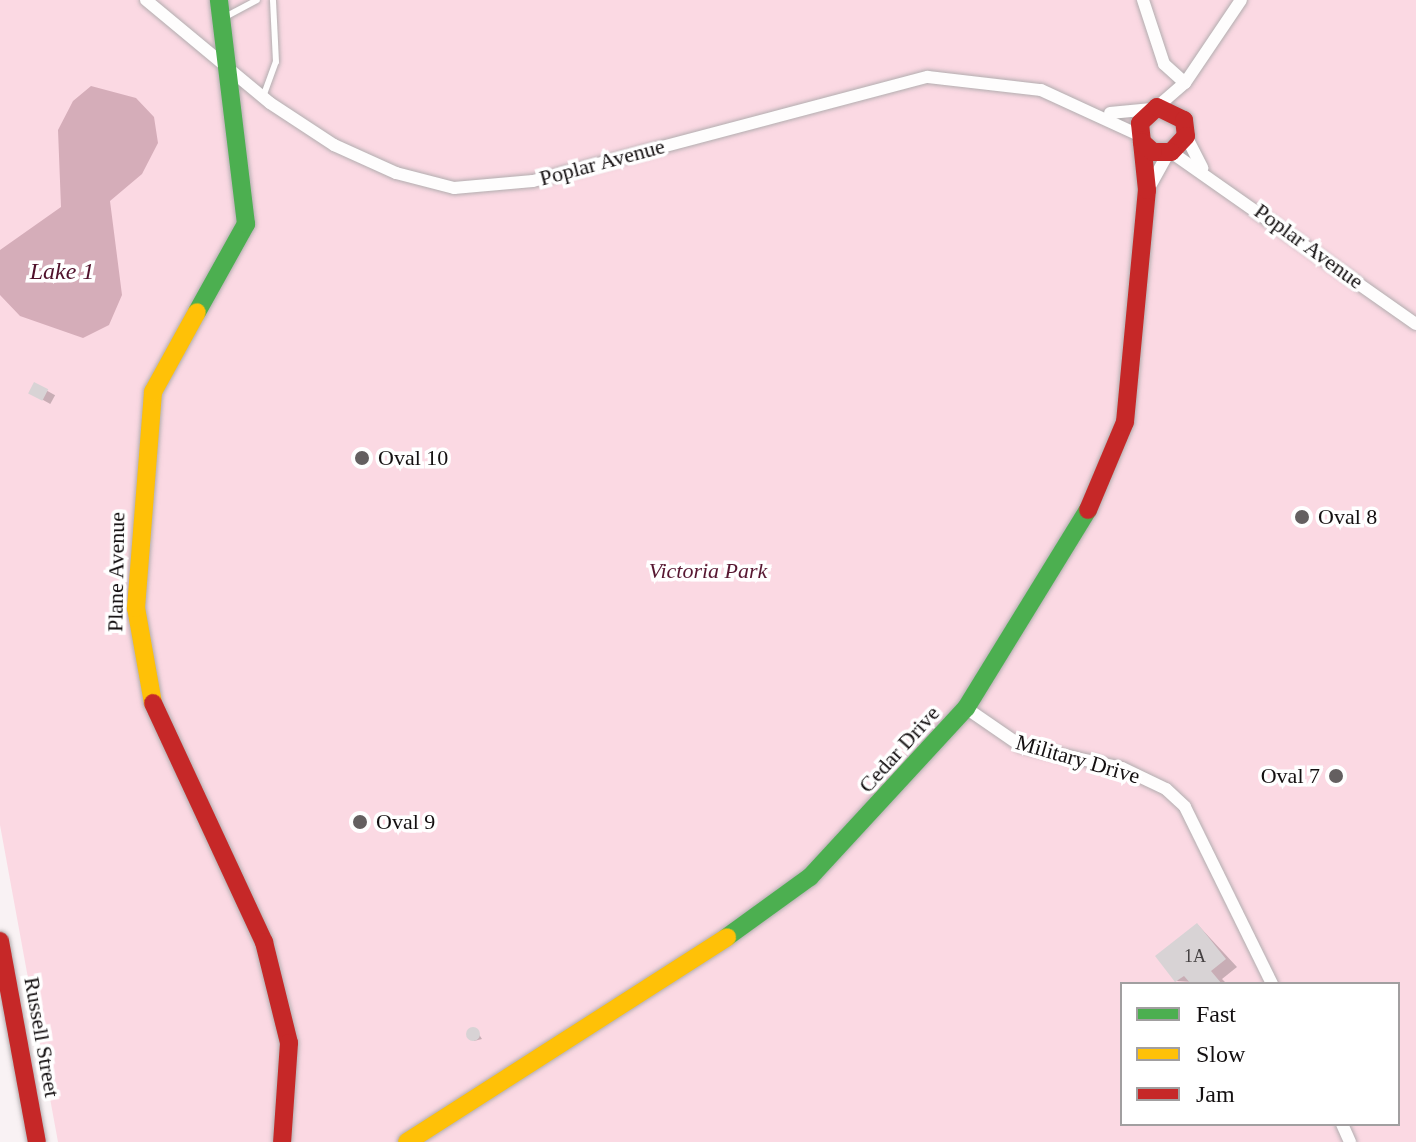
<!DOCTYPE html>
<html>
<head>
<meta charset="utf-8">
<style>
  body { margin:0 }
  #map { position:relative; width:1416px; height:1142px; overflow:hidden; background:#f9f2f4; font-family:"Times New Roman",serif }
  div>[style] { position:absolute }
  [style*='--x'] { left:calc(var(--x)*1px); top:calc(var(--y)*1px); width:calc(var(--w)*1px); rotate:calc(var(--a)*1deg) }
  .green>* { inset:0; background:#fbd9e3 }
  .water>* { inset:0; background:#d5adb9 }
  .shadow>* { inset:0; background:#0003; transform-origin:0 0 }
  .building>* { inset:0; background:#d8d3d5; transform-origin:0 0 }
  .round { border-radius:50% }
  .roads { filter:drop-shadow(0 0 2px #b2adaf) drop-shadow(0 0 2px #b2adaf) }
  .lane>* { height:6px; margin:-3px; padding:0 3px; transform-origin:3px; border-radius:3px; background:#fefdfd }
  .street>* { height:12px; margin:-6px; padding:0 6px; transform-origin:6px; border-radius:6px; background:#fefdfd }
  .fast>* { height:18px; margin:-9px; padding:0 9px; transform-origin:9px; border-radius:9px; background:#4caf50 }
  .slow>* { height:18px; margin:-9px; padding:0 9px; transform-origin:9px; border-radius:9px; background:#ffc107 }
  .jam>* { height:18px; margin:-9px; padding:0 9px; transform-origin:9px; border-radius:9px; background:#c62828 }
  .dots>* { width:22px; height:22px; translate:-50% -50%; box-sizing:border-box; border:4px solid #fff; border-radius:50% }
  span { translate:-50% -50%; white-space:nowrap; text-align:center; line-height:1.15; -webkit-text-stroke:7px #fff; paint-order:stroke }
  .number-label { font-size:18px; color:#454142 }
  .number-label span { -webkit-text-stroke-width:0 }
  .street-label { font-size:22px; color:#141011 }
  .poi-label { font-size:22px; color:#141011 }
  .left { translate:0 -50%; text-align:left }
  .right { translate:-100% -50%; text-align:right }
  .park-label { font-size:22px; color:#571731; font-style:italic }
  .water-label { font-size:24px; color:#50112b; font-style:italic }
  .legend { position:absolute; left:1120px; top:982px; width:280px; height:144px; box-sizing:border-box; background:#fff; border:2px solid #a19fa0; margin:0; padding:10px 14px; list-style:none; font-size:24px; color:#141011 }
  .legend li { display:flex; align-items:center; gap:16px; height:40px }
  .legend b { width:40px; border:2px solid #a19fa0 }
</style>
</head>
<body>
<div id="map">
  <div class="green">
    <div style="clip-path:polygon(evenodd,0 0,1416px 0,1416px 1142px,58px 1142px,0 825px,0 0,1122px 984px,1398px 984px,1398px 1124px,1122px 1124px,1122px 984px)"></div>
  </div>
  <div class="water">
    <div style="clip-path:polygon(91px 86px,136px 98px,154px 117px,158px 143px,142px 174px,110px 201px,122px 295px,109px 325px,83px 338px,20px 316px,0 295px,0 250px,61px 207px,58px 130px,73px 101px)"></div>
  </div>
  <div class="shadow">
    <div style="left:35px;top:384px;width:23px;height:10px;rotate:29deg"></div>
    <div style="clip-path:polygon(1198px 925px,1237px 967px,1222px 979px,1227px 984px,1177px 981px)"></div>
    <div style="clip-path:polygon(476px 1030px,482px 1039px,474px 1041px,469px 1032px)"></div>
  </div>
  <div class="building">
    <div style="left:34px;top:382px;width:16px;height:13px;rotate:27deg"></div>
    <div style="clip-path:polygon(1197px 923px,1226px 959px,1211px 971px,1222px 984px,1191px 984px,1184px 976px,1175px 982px,1155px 956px)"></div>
    <div class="round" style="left:466px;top:1027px;width:14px;height:14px"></div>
  </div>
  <div class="roads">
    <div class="lane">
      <div style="--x:225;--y:17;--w:36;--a:-28"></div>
      <div style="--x:263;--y:97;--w:37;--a:-70"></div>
      <div style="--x:276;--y:62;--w:62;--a:-92.8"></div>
    </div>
    <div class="street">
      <div style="--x:146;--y:0;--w:161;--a:39.7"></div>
      <div style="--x:270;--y:103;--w:77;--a:33.3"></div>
      <div style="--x:334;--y:145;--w:68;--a:24.3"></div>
      <div style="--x:396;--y:173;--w:60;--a:14.5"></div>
      <div style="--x:454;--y:188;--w:79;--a:-5.1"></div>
      <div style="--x:533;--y:181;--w:408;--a:-14.8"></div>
      <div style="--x:928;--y:77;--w:114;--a:6.6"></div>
      <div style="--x:1041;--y:90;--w:108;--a:24.7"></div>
      <div style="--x:1143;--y:0;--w:67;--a:71.8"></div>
      <div style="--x:1164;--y:64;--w:28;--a:42"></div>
      <div style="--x:1157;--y:107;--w:37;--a:-41"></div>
      <div style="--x:1185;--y:83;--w:100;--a:-56"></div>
      <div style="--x:1110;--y:113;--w:42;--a:-5.4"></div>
      <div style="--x:1186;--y:136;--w:36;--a:63"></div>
      <div style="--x:1171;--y:152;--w:299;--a:35.1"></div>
      <div style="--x:1150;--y:186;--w:38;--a:-61"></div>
      <div style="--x:966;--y:708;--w:67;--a:34.6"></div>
      <div style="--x:1021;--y:746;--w:103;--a:12.3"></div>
      <div style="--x:1122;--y:768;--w:49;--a:25.5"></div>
      <div style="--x:1166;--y:789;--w:26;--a:43"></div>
      <div style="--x:1185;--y:807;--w:197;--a:63.8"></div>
      <div style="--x:1342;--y:1124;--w:20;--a:66"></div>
    </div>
    <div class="fast">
      <div style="--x:197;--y:312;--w:101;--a:-60.9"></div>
      <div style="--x:246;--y:224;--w:226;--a:-96.9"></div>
      <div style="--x:727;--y:937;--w:102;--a:-35.9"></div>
      <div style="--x:810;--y:877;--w:230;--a:-47.3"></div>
      <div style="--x:966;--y:708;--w:233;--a:-58.4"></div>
    </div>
    <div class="slow">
      <div style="--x:153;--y:703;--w:97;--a:-100.1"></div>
      <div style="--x:136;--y:608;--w:217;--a:-85.5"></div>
      <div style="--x:153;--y:392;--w:91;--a:-61.2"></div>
      <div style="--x:407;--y:1142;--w:380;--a:-32.6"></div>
    </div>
    <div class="jam">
      <div style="--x:1088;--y:510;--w:95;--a:-67.2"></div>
      <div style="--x:1125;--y:422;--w:233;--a:-84.6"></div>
      <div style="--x:1147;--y:190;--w:67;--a:-96"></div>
      <div style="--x:1140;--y:123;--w:23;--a:-43"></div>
      <div style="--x:1157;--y:107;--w:30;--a:26"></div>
      <div style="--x:1184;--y:120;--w:16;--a:83"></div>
      <div style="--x:1186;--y:136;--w:22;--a:133"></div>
      <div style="--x:1171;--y:152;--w:18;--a:180"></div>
      <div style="--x:1153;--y:152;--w:15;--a:-138"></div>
      <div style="--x:153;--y:703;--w:264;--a:65.1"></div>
      <div style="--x:264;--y:942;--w:104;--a:76.1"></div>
      <div style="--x:289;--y:1043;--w:99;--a:94"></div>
      <div style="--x:0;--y:941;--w:204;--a:79.6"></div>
    </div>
  </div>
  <div class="dots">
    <div style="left:362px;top:458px;background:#645f60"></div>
    <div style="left:1302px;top:517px;background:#645f60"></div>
    <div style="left:1336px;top:776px;background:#645f60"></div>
    <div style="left:360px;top:822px;background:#645f60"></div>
  </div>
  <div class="number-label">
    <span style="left:1195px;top:956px">1A</span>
  </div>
  <div class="street-label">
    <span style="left:602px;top:162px;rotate:-15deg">Poplar Avenue</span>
    <span style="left:1309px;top:246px;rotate:36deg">Poplar Avenue</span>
    <span style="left:116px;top:572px;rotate:-89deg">Plane Avenue</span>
    <span style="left:899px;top:749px;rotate:-48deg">Cedar Drive</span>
    <span style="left:1078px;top:759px;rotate:16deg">Military Drive</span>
    <span style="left:42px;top:1037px;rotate:80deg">Russell Street</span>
  </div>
  <div class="poi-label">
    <span class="left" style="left:378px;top:458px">Oval 10</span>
    <span class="left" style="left:1318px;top:517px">Oval 8</span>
    <span class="right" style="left:1320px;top:776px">Oval 7</span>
    <span class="left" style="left:376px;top:822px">Oval 9</span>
  </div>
  <div class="park-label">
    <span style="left:708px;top:571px">Victoria Park</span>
  </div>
  <div class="water-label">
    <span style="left:62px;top:272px">Lake 1</span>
  </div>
  <ul class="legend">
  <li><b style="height:10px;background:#4caf50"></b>Fast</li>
  <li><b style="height:10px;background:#ffc107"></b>Slow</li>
  <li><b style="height:10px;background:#c62828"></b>Jam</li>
  </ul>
</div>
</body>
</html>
